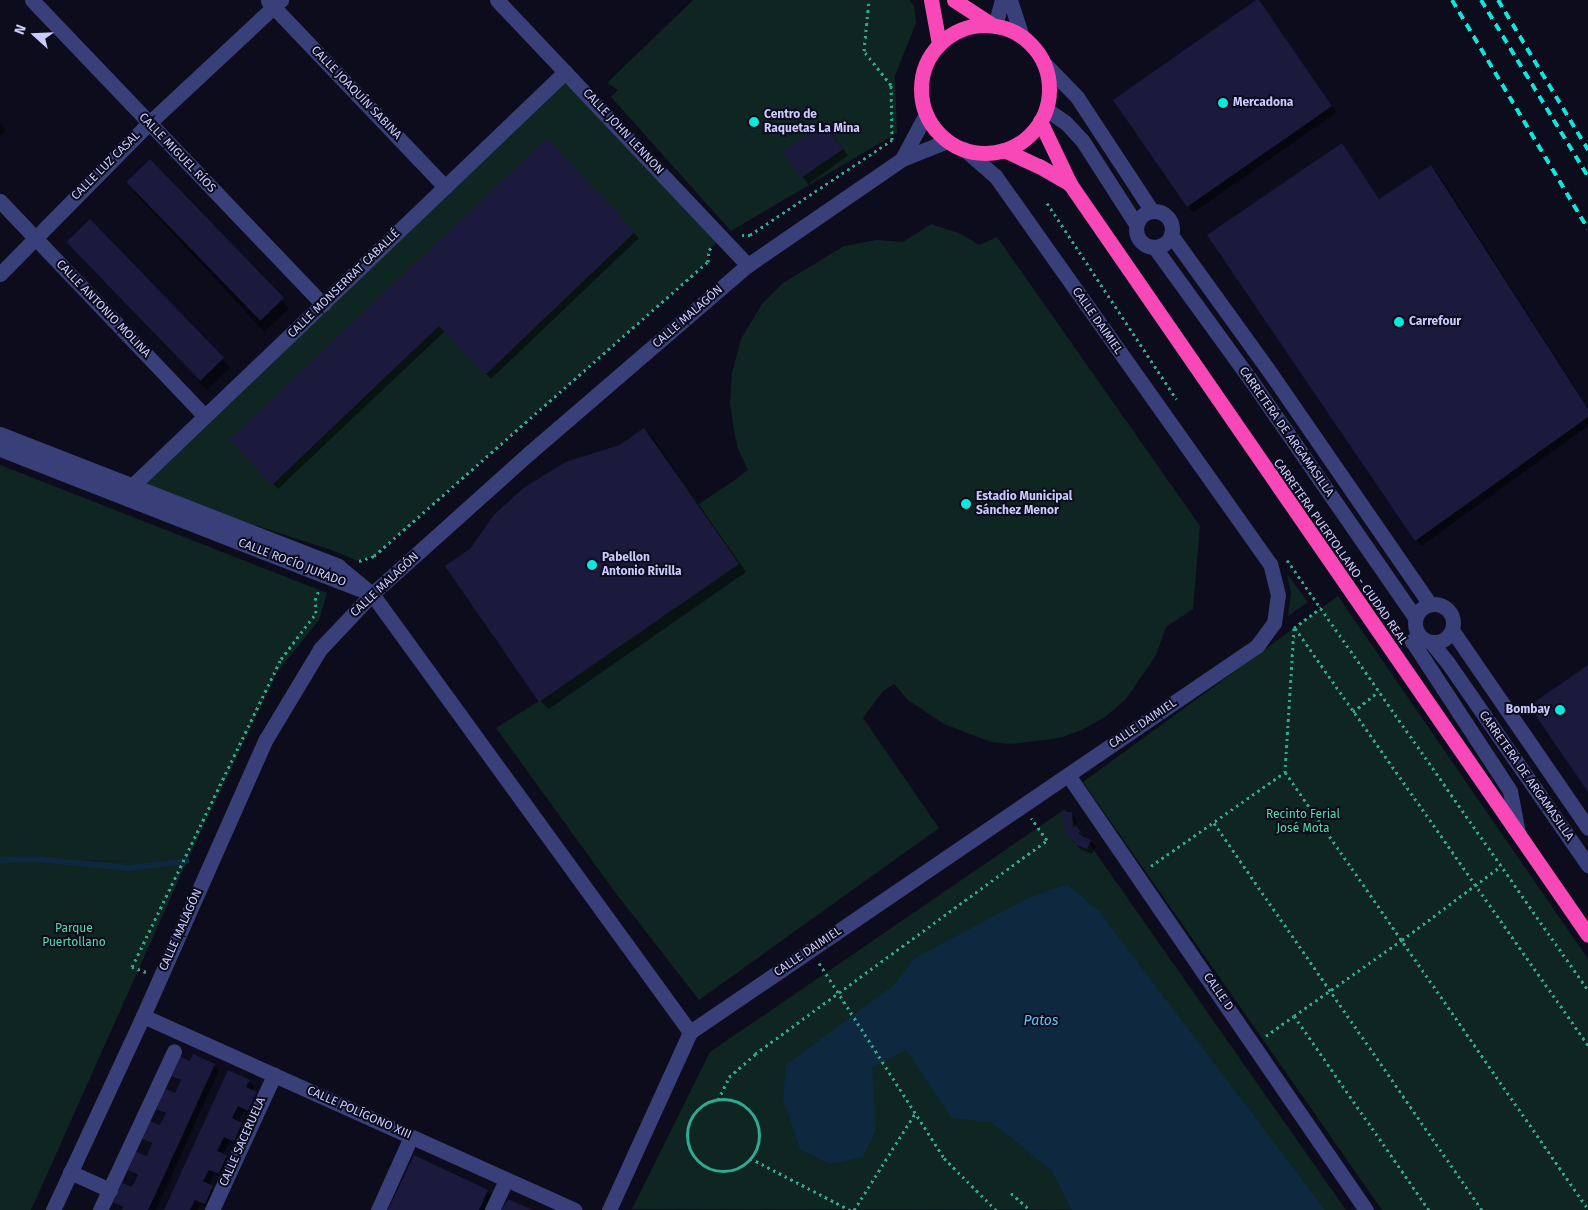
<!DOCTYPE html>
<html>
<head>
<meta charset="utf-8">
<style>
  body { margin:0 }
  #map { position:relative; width:1588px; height:1210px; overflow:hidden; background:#0c0c1c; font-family:"Fira Sans",sans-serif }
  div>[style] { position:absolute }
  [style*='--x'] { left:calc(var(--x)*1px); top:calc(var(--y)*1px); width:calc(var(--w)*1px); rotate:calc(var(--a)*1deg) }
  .green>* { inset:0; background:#0f2521 }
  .water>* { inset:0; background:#0d283f }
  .shadow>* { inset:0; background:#0007; transform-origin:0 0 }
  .stream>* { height:5.5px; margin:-2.75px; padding:0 2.75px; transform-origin:2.75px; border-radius:2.75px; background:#0d283f }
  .building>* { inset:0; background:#1b193c; transform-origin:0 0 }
  .path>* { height:3px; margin-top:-1.5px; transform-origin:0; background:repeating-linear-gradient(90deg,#31a990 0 2.5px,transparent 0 6.5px) }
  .path>.ring { margin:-1.5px; padding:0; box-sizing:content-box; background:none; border:3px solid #31a990; border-radius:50% }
  .minor>* { height:15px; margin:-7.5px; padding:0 7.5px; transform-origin:7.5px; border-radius:7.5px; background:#383f79 }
  .minor>.ring { margin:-7.5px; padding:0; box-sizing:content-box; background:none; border:15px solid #383f79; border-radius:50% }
  .highway>* { height:15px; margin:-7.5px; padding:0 7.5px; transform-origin:7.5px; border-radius:7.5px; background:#f848b7 }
  .highway>.ring { margin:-7.5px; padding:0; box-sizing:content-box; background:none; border:15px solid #f848b7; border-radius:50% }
  .rail>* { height:4px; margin-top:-2px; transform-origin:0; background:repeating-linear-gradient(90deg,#08e9df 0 8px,transparent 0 14px) }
  .dots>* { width:14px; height:14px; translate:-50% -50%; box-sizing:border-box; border:2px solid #0c0c1c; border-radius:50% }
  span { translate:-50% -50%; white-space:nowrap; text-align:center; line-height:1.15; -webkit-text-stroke:4px #0c0c1c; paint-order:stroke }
  .street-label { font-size:12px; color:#c9cafd }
  .poi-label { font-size:12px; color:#c9cafd; font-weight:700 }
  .left { translate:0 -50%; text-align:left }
  .right { translate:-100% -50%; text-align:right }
  .park-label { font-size:12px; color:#59d9a6 }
  .water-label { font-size:14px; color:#5bc7f9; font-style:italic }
  .north { position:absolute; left:10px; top:10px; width:50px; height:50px; -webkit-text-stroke:4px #0c0c1c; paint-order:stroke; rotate:290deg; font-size:14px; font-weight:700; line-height:20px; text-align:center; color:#c9cafd }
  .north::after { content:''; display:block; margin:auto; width:18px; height:22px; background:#c9cafd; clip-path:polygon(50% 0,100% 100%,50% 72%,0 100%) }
</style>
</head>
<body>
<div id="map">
  <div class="green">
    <div style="clip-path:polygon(693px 0,909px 0,914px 6px,916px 23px,895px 76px,897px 133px,731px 231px,611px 97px,618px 90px,607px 83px)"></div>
    <div style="clip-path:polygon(565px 72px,722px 237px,709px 250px,708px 262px,374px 556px,358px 561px,334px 551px,133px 485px)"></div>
    <div style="clip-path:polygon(931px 224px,961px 234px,979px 245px,997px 237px,1200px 526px,1193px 609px,1166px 627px,1156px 655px,1126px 699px,1105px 717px,1082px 730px,1059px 738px,1011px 744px,991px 742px,944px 724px,908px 700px,894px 684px,883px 691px,863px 718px,939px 828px,699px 1000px,612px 888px,496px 728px,539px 701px,445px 566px,470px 549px,494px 515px,525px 487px,566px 462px,620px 445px,644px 428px,699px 504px,732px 482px,748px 470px,738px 449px,734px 431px,730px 403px,732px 373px,741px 339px,762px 304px,783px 283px,844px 246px,877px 240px,903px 242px)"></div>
    <div style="clip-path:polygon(0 465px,327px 593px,319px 620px,278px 671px,187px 861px,31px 1210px,0 1210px,0 862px,136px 861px,0 860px)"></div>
    <div style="clip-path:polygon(1287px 574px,1308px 602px,1288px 616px,1291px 594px)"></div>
    <div style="clip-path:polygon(1338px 596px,1588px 959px,1588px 1210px,1382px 1210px,1083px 782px)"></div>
    <div style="clip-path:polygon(1065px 809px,1346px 1210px,632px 1209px,710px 1052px)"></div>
  </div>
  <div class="water">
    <div style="clip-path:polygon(1067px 884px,1099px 911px,1325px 1210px,1072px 1210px,1052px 1171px,1015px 1141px,990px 1122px,952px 1118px,906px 1050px,872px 1067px,876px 1130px,863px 1157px,829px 1164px,800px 1149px,783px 1100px,786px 1065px,894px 985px,915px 958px,1026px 899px)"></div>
  </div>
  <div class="shadow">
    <div style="left:1258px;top:0;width:137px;height:175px;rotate:55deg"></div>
    <div style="clip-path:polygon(0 123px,6px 130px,0 136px)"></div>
    <div style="left:825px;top:124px;width:39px;height:49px;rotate:54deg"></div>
    <div style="clip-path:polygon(547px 140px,639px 238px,491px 379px,445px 331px,278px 489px,231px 440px)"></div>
    <div style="clip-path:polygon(1342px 145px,1380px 200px,1431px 167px,1437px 172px,1588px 408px,1588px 426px,1421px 546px,1209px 235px)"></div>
    <div style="left:159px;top:169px;width:191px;height:34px;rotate:47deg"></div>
    <div style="clip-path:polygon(99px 229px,230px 368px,207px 390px,199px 382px)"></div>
    <div style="clip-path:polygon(644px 429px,653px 438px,746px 572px,549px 709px,540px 701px,620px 446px)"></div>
    <div style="clip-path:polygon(1071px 813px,1076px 818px,1077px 829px,1096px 846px,1092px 854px,1080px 849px,1072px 840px,1080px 844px,1081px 841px,1067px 836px)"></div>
    <div style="clip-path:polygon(190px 1063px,214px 1065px,219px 1070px,156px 1210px,123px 1210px,115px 1202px,133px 1189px,138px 1177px,130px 1170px,147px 1158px,153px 1145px,144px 1139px,161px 1127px,166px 1115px,158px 1108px,176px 1095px,182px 1082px,173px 1075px)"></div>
    <div style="clip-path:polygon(249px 1081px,254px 1086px,252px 1091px,261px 1098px,253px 1115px,243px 1111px,238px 1122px,247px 1129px,239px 1146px,229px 1142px,223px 1155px,232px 1162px,224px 1179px,214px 1174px,209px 1186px,217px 1192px,210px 1209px,200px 1204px,198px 1210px,165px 1210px)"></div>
    <div style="clip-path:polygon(487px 1191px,493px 1197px,486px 1210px,390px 1210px)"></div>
  </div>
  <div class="stream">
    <div style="--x:0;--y:860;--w:36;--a:-2"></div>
    <div style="--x:36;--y:859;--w:94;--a:5.5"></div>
    <div style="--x:130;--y:868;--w:57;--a:-7"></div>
  </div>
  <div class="building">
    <div style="clip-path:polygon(1256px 0,1259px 0,1332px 106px,1187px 207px,1113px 100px)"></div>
    <div style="left:825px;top:123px;width:32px;height:51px;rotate:56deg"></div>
    <div style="clip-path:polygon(547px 138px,635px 232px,485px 375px,439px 326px,272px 485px,229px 440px)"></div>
    <div style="clip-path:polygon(1342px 143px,1379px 199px,1431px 165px,1588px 409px,1588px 417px,1415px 541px,1207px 235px)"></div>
    <div style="left:150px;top:159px;width:193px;height:33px;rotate:46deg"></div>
    <div style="left:90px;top:219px;width:193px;height:33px;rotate:46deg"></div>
    <div style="clip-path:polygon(644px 428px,739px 564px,539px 702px,445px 566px,470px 549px,494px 515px,525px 487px,566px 462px,620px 445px)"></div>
    <div style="clip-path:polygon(1588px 665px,1588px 792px,1529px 706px)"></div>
    <div style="clip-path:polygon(1062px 812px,1072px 812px,1073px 827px,1076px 826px,1080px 831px,1078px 834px,1091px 840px,1087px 849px,1074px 844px,1075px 840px,1066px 836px)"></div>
    <div style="clip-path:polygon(193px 1054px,215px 1064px,157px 1191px,148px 1210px,122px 1210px,123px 1207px,113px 1202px,122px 1183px,132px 1187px,138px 1175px,128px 1170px,136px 1152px,147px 1156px,152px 1143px,142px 1139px,150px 1121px,160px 1125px,166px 1113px,156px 1109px,165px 1089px,175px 1093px,181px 1080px,171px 1076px,180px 1057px,190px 1061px)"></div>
    <div style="clip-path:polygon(228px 1070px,250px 1080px,246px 1087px,257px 1092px,248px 1111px,238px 1106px,232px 1118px,242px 1123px,234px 1142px,224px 1137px,217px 1151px,227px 1155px,219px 1174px,209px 1170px,203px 1181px,213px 1186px,205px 1204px,195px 1200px,190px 1210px,164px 1210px)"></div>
    <div style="clip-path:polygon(414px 1155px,488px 1190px,479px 1210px,388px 1210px)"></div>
    <div style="clip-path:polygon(508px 1200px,510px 1200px,533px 1210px,501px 1210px)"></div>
  </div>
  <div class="path">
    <div style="--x:1047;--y:203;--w:235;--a:56.6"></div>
    <div style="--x:742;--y:235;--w:8;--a:0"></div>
    <div style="--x:750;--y:235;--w:171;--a:-33.8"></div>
    <div style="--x:892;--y:140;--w:55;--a:-91"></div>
    <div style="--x:891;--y:85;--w:43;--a:-128.5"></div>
    <div style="--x:864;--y:51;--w:51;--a:-84.4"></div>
    <div style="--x:1287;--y:560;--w:525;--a:55.01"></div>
    <div style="--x:359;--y:561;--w:16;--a:-18"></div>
    <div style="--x:374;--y:556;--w:445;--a:-41.4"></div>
    <div style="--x:708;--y:262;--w:12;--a:-85"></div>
    <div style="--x:709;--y:250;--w:3;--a:-45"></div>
    <div style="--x:1294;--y:628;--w:144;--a:93.6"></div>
    <div style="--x:1285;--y:772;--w:532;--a:55.26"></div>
    <div style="--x:1294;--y:628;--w:34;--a:-37"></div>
    <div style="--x:1295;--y:628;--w:510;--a:54.91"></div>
    <div style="--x:1353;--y:712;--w:33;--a:-39"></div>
    <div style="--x:1214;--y:823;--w:471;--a:55.3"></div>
    <div style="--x:1151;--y:866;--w:164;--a:-35"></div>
    <div style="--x:819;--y:963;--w:232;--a:57.3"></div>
    <div style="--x:944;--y:1158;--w:74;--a:45"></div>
    <div style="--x:146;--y:972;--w:15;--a:-160"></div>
    <div style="--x:132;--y:967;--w:342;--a:-64.2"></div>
    <div style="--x:281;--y:659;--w:58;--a:-52.7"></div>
    <div style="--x:316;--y:613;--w:13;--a:-94"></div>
    <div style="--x:315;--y:600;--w:11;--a:-68"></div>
    <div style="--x:1266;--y:1036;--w:34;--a:-36"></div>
    <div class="ring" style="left:687px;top:1099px;width:69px;height:69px"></div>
    <div style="--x:718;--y:1100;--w:25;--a:-64"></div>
    <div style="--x:729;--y:1077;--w:35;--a:-41"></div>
    <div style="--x:755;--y:1054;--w:362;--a:-36.2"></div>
    <div style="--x:1047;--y:840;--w:27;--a:-126"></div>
    <div style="--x:750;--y:1158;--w:113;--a:27.5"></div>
    <div style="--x:1011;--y:1193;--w:25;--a:42"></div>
    <div style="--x:854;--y:1210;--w:116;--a:-57.7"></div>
    <div style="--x:1429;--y:1210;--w:236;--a:-124.8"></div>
    <div style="--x:1294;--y:1016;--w:132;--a:-35.1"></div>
    <div style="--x:1402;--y:940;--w:124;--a:-36.8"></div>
  </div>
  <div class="minor">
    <div style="--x:32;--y:0;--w:421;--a:46.3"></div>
    <div style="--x:497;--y:0;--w:365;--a:46.6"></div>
    <div style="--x:1010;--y:0;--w:38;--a:72"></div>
    <div style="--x:268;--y:1;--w:257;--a:46.4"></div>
    <div style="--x:995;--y:26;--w:27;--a:-75"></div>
    <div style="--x:1043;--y:62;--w:49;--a:45.8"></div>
    <div style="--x:1077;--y:97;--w:136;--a:56.7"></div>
    <div style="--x:1046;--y:109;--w:24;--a:35"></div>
    <div style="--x:1066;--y:123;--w:23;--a:47"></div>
    <div style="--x:1082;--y:140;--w:100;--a:57.3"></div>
    <div style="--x:902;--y:159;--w:51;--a:-61.9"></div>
    <div style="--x:0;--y:201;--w:297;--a:46.4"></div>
    <div class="ring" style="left:1136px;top:211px;width:21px;height:21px"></div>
    <div style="--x:1171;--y:235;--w:164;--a:54.2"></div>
    <div style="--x:1267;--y:368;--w:287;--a:55.4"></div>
    <div style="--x:1155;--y:248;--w:162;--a:54.1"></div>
    <div style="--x:1250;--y:379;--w:290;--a:55.3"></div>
    <div style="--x:0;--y:274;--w:211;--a:-45.4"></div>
    <div style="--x:148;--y:124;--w:182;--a:-43"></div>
    <div style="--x:0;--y:434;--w:363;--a:21.3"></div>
    <div style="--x:338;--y:566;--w:44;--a:39.5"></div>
    <div style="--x:372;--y:594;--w:541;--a:54.02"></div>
    <div style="--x:0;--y:449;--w:385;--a:21.3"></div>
    <div style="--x:128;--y:499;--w:15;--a:-70"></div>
    <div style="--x:133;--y:485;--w:598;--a:-43.71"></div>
    <div class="ring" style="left:1415px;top:604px;width:23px;height:23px"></div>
    <div style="--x:1452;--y:630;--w:240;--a:55.5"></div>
    <div style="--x:1419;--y:636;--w:9;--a:144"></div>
    <div style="--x:1412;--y:641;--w:179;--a:56.8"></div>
    <div style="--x:1510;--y:791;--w:43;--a:79.2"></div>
    <div style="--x:1431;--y:642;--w:27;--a:51"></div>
    <div style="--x:1448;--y:663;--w:246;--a:55.3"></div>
    <div style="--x:1068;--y:775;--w:527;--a:55.59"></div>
    <div style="--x:143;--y:1016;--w:473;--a:24.2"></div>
    <div style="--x:70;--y:1172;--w:44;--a:24.2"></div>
    <div style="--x:53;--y:1210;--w:214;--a:-65.1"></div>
    <div style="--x:143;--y:1016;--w:303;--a:-66.1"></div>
    <div style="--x:266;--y:739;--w:105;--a:-59"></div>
    <div style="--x:320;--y:649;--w:76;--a:-46.6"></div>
    <div style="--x:372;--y:594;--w:210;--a:-41.9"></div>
    <div style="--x:528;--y:454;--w:290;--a:-40.7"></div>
    <div style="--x:748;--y:265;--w:187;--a:-34.5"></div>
    <div style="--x:902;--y:159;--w:48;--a:-21.8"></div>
    <div style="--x:100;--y:1210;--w:175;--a:-65"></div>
    <div style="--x:212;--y:1210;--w:149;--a:-65.3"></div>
    <div style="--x:378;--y:1210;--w:80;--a:-65.7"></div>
    <div style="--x:492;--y:1210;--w:33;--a:-65"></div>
    <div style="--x:609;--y:1210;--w:196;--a:-65.5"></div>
    <div style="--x:690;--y:1032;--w:686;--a:-34.25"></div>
    <div style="--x:1257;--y:646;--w:29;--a:-54"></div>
    <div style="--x:1274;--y:623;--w:28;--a:-82"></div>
    <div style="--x:1278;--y:595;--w:32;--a:-104"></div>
    <div style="--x:1270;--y:564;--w:476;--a:-125.3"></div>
    <div style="--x:995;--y:176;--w:41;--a:-138.9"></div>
  </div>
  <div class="highway">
    <div style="--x:931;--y:0;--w:45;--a:79.7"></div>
    <div style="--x:954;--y:0;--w:44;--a:33"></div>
    <div class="ring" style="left:921px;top:25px;width:113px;height:113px"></div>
    <div style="--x:1040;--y:121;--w:70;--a:64.5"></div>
    <div style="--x:1070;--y:184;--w:912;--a:55.4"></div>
    <div style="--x:1004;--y:150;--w:38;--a:25"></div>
    <div style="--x:1039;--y:166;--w:36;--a:30"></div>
  </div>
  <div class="rail">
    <div style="--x:1452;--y:0;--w:266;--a:59.3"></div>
    <div style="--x:1481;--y:0;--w:207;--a:58.8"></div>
    <div style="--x:1498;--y:0;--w:175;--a:59"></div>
  </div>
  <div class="dots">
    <div style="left:1223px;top:103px;background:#08e9df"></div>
    <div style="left:754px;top:122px;background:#08e9df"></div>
    <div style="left:1399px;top:322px;background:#08e9df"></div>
    <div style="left:966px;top:504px;background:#08e9df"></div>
    <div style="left:592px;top:565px;background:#08e9df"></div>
    <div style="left:1560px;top:710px;background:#08e9df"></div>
  </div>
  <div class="street-label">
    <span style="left:356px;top:93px;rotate:46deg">CALLE JOAQUÍN SABINA</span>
    <span style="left:623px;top:132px;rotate:47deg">CALLE JOHN LENNON</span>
    <span style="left:177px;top:153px;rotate:46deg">CALLE MIGUEL RÍOS</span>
    <span style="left:106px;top:166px;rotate:-45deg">CALLE LUZ CASAL</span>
    <span style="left:344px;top:284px;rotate:-44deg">CALLE MONSERRAT CABALLÉ</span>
    <span style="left:103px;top:309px;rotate:46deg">CALLE ANTONIO MOLINA</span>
    <span style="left:688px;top:317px;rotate:-41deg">CALLE MALAGÓN</span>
    <span style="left:1097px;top:321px;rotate:55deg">CALLE DAIMIEL</span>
    <span style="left:1286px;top:432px;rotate:55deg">CARRETERA DE ARGAMASILLA</span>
    <span style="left:1340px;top:552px;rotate:55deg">CARRETERA PUERTOLLANO - CIUDAD REAL</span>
    <span style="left:292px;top:563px;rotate:21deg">CALLE ROCÍO JURADO</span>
    <span style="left:385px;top:585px;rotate:-43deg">CALLE MALAGÓN</span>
    <span style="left:1143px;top:724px;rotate:-34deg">CALLE DAIMIEL</span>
    <span style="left:1526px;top:776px;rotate:55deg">CARRETERA DE ARGAMASILLA</span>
    <span style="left:181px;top:930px;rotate:-66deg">CALLE MALAGÓN</span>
    <span style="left:808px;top:952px;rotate:-34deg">CALLE DAIMIEL</span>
    <span style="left:1218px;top:992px;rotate:55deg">CALLE D</span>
    <span style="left:359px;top:1113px;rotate:24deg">CALLE POLÍGONO XIII</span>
    <span style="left:243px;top:1142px;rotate:-66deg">CALLE SACERUELA</span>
  </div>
  <div class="poi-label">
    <span class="left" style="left:1233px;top:103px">Mercadona</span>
    <span class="left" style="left:764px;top:122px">Centro de<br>Raquetas La Mina</span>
    <span class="left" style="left:1409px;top:322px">Carrefour</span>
    <span class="left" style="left:976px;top:504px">Estadio Municipal<br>Sánchez Menor</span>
    <span class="left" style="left:602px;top:565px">Pabellon<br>Antonio Rivilla</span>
    <span class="right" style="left:1550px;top:710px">Bombay</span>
  </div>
  <div class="park-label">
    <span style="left:1303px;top:822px">Recinto Ferial<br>José Mota</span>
    <span style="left:74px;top:936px">Parque<br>Puertollano</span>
  </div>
  <div class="water-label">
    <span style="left:1041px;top:1021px">Patos</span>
  </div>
  <div class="north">N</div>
</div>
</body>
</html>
